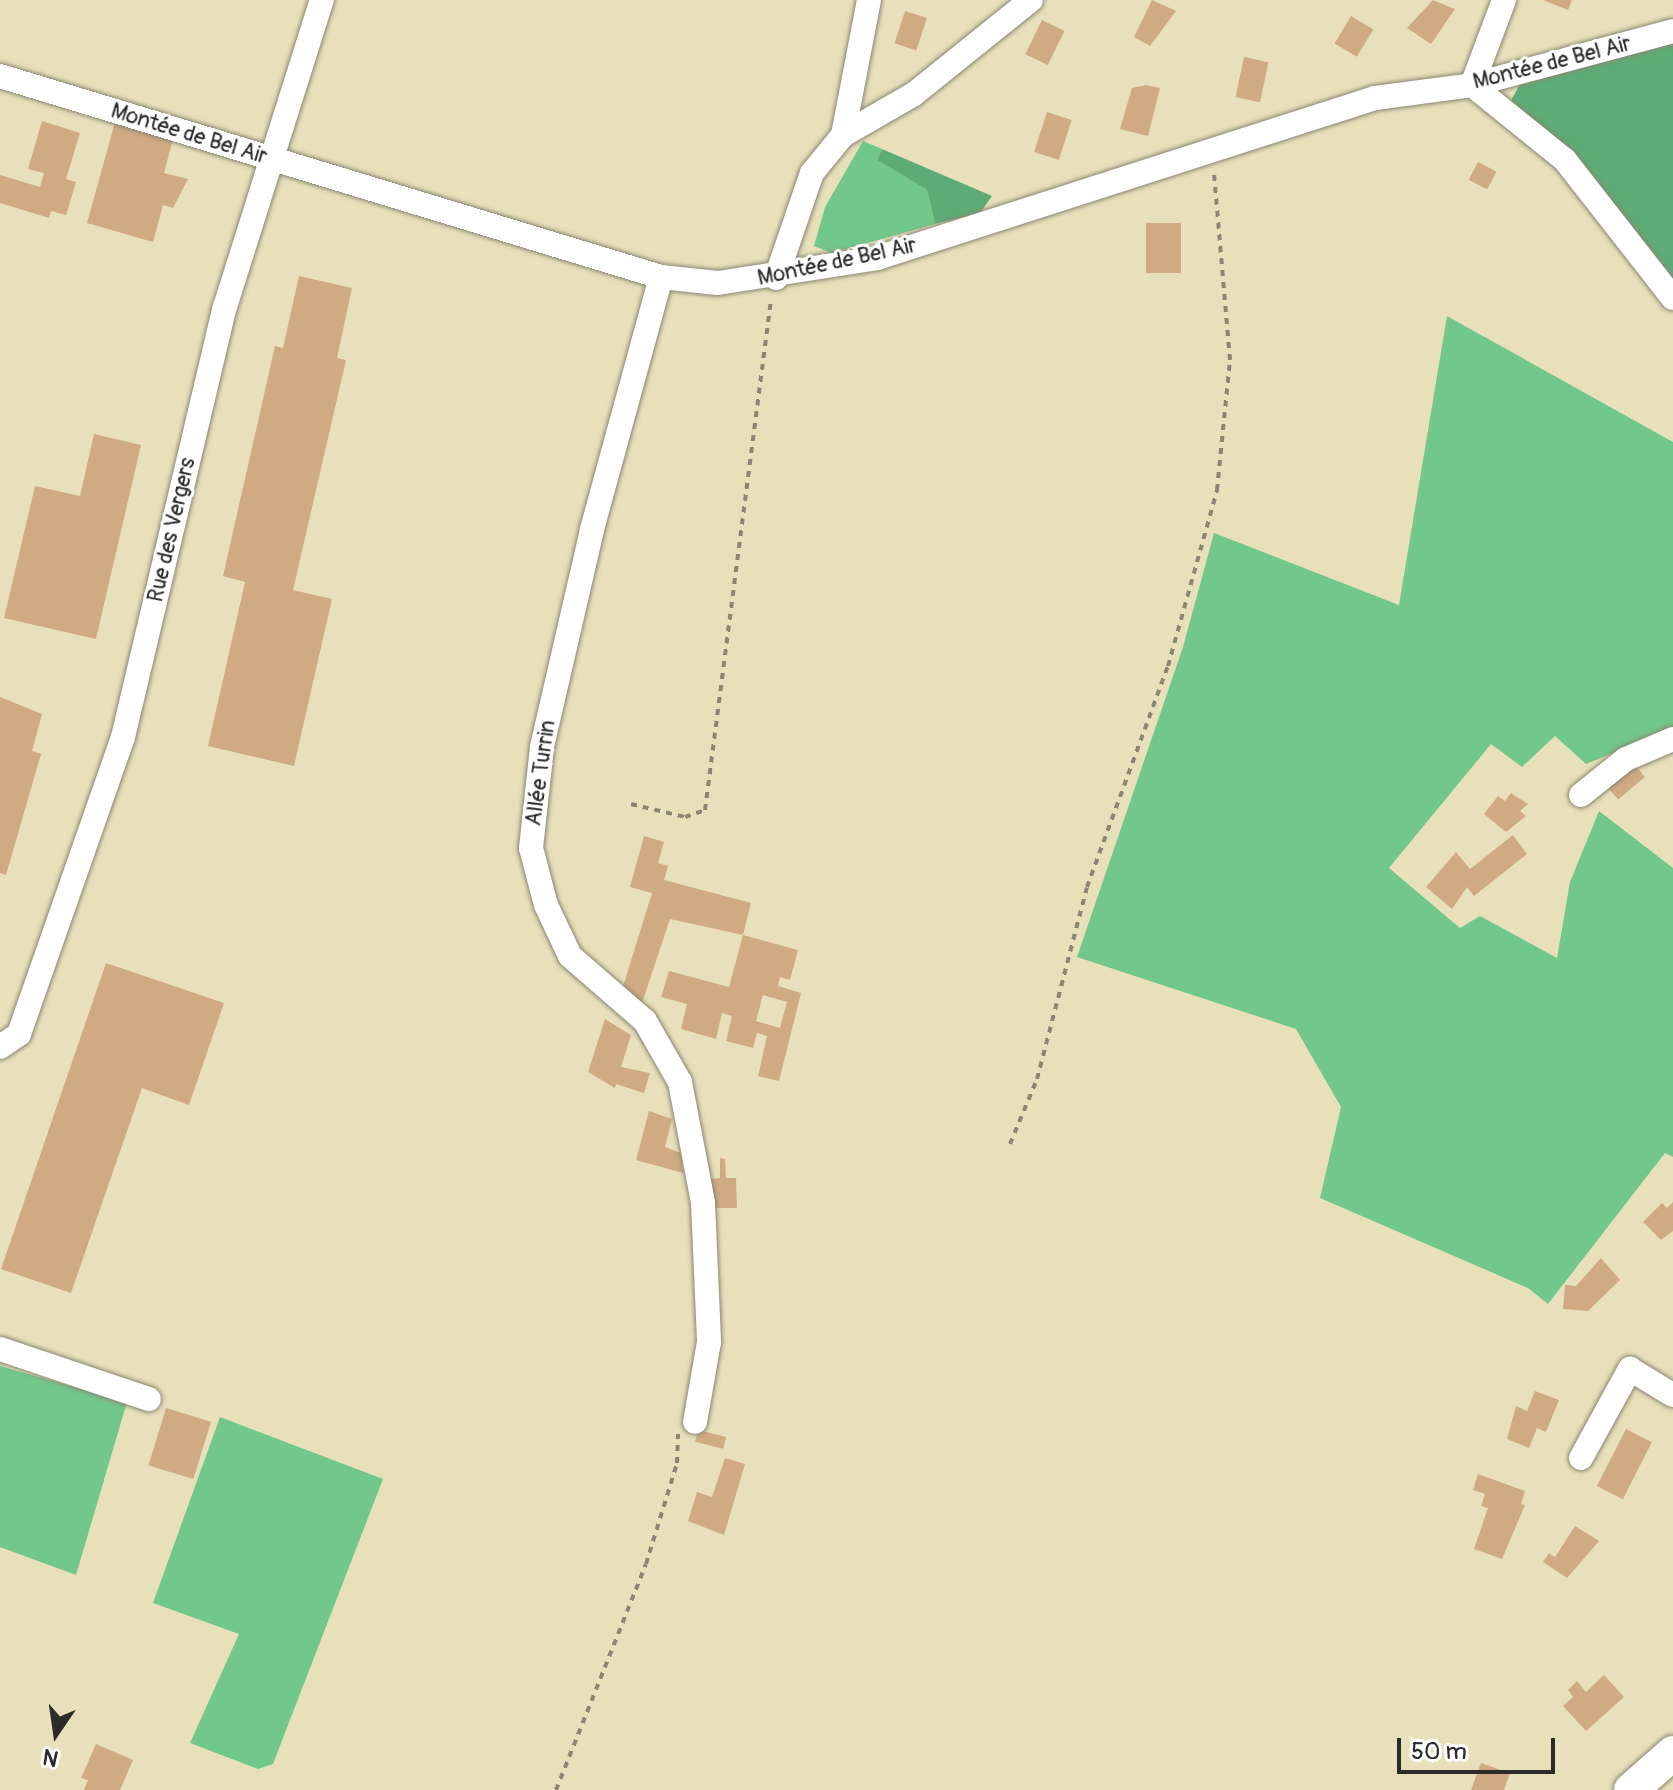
<!DOCTYPE html>
<html>
<head>
<meta charset="utf-8">
<style>
  body { margin:0 }
  #map { position:relative; width:1673px; height:1790px; overflow:hidden; background:#e8e0bb; font-family:Pangolin,sans-serif }
  div>[style] { position:absolute }
  [style*='--x'] { left:calc(var(--x)*1px); top:calc(var(--y)*1px); width:calc(var(--w)*1px); rotate:calc(var(--a)*1deg) }
  .green>* { inset:0; background:#72c78b }
  .forest>* { inset:0; background:#5dac77 }
  .building>* { inset:0; background:#d0aa83; transform-origin:0 0 }
  .path>* { height:4px; margin-top:-2px; transform-origin:0; background:repeating-linear-gradient(90deg,#8a8673 0 6px,transparent 0 12px) }
  .roads { filter:drop-shadow(0 0 2px #8a8673) drop-shadow(0 0 2px #8a8673) }
  .minor>* { height:24px; margin:-12px; padding:0 12px; transform-origin:12px; border-radius:12px; background:#fff }
  .secondary>* { height:34px; margin:-17px; padding:0 17px; transform-origin:17px; border-radius:17px; background:#fff }
  span { translate:-50% -50%; white-space:nowrap; text-align:center; line-height:1.15; -webkit-text-stroke:6px #fff; paint-order:stroke }
  .street-label { font-size:22px; color:#2b2b2b }
  .north { position:absolute; left:16px; top:1694px; width:80px; height:80px; -webkit-text-stroke:6px #fff; paint-order:stroke; rotate:193deg; font-size:22px; font-weight:700; line-height:32px; text-align:center; color:#2b2b2b }
  .north::after { content:''; display:block; margin:auto; width:28px; height:36px; background:#2b2b2b; clip-path:polygon(50% 0,100% 100%,50% 72%,0 100%) }
  .scale { position:absolute; left:1397px; top:1738px; width:158px; height:36px; box-sizing:border-box; border:4px solid #2b2b2b; border-top:0; padding-left:10px; font-size:24px; line-height:28px; white-space:nowrap; color:#2b2b2b; -webkit-text-stroke:6px #fff; paint-order:stroke }
</style>
</head>
<body>
<div id="map">
  <div class="green">
    <div style="clip-path:polygon(863px 141px,882px 149px,877px 160px,927px 190px,935px 224px,832px 253px,814px 246px,825px 207px)"></div>
    <div style="clip-path:polygon(1447px 316px,1673px 442px,1673px 729px,1586px 764px,1555px 736px,1522px 767px,1491px 744px,1389px 868px,1460px 928px,1480px 916px,1557px 958px,1570px 882px,1599px 811px,1673px 868px,1673px 1157px,1665px 1153px,1548px 1304px,1528px 1288px,1320px 1198px,1341px 1107px,1296px 1029px,1077px 957px,1183px 647px,1214px 533px,1399px 605px)"></div>
    <div style="clip-path:polygon(0 1366px,127px 1402px,76px 1575px,0 1547px)"></div>
    <div style="clip-path:polygon(220px 1417px,383px 1479px,273px 1764px,258px 1769px,190px 1743px,239px 1634px,153px 1603px)"></div>
  </div>
  <div class="forest">
    <div style="clip-path:polygon(1673px 39px,1673px 287px,1507px 108px,1520px 84px)"></div>
    <div style="clip-path:polygon(882px 149px,992px 196px,980px 213px,935px 224px,927px 190px,877px 160px)"></div>
  </div>
  <div class="building">
    <div style="clip-path:polygon(1152px 0,1176px 11px,1150px 46px,1134px 37px)"></div>
    <div style="clip-path:polygon(1433px 0,1455px 9px,1431px 44px,1407px 28px)"></div>
    <div style="clip-path:polygon(1543px 0,1572px 0,1568px 10px)"></div>
    <div style="left:905px;top:11px;width:23px;height:34px;rotate:18deg"></div>
    <div style="left:1351px;top:16px;width:26px;height:32px;rotate:31deg"></div>
    <div style="left:1042px;top:20px;width:25px;height:38px;rotate:26deg"></div>
    <div style="left:1244px;top:57px;width:25px;height:41px;rotate:12deg"></div>
    <div style="clip-path:polygon(1146px 85px,1160px 88px,1148px 136px,1120px 129px,1132px 88px)"></div>
    <div style="left:1047px;top:112px;width:26px;height:42px;rotate:18deg"></div>
    <div style="clip-path:polygon(42px 121px,80px 133px,66px 179px,76px 182px,66px 215px,51px 211px,49px 218px,0 203px,0 175px,40px 187px,44px 173px,28px 169px)"></div>
    <div style="clip-path:polygon(115px 122px,173px 139px,164px 173px,188px 179px,173px 208px,163px 205px,153px 242px,87px 223px)"></div>
    <div style="left:1478px;top:162px;width:21px;height:20px;rotate:28deg"></div>
    <div style="left:1146px;top:223px;width:35px;height:50px"></div>
    <div style="clip-path:polygon(299px 276px,352px 288px,337px 358px,346px 360px,293px 590px,332px 599px,294px 766px,208px 746px,245px 582px,223px 576px,275px 346px,283px 348px)"></div>
    <div style="clip-path:polygon(94px 434px,141px 445px,96px 639px,4px 618px,35px 486px,80px 496px)"></div>
    <div style="clip-path:polygon(0 697px,42px 714px,32px 751px,41px 754px,6px 875px,0 873px)"></div>
    <div style="left:1634px;top:764px;width:17px;height:35px;rotate:50deg"></div>
    <div style="clip-path:polygon(1511px 793px,1528px 804px,1520px 811px,1526px 816px,1506px 832px,1484px 814px,1498px 796px,1505px 801px)"></div>
    <div style="clip-path:polygon(1513px 835px,1527px 854px,1474px 896px,1467px 887px,1452px 909px,1426px 887px,1456px 852px,1470px 869px)"></div>
    <div style="clip-path:polygon(644px 836px,664px 842px,658px 863px,668px 866px,664px 880px,751px 903px,743px 935px,670px 919px,641px 1006px,621px 993px,652px 893px,630px 887px)"></div>
    <div style="clip-path:polygon(evenodd,743px 935px,798px 950px,790px 980px,780px 977px,778px 986px,801px 993px,779px 1081px,758px 1076px,767px 1036px,757px 1033px,753px 1048px,726px 1041px,732px 1016px,722px 1013px,716px 1039px,681px 1029px,687px 1004px,661px 997px,669px 971px,729px 987px,743px 935px,763px 995px,787px 1002px,780px 1028px,756px 1021px,763px 995px)"></div>
    <div style="clip-path:polygon(106px 963px,224px 1003px,189px 1105px,142px 1088px,71px 1293px,1px 1269px)"></div>
    <div style="clip-path:polygon(605px 1019px,631px 1035px,621px 1067px,650px 1073px,644px 1093px,616px 1084px,615px 1088px,588px 1072px)"></div>
    <div style="clip-path:polygon(649px 1111px,672px 1119px,665px 1147px,681px 1153px,683px 1173px,636px 1160px)"></div>
    <div style="clip-path:polygon(720px 1158px,725px 1159px,726px 1178px,736px 1178px,737px 1208px,712px 1208px,711px 1179px,720px 1178px)"></div>
    <div style="clip-path:polygon(1673px 1202px,1673px 1231px,1661px 1240px,1643px 1222px,1662px 1203px,1667px 1208px)"></div>
    <div style="clip-path:polygon(1601px 1258px,1620px 1280px,1588px 1311px,1563px 1309px,1565px 1285px,1576px 1286px)"></div>
    <div style="clip-path:polygon(1535px 1391px,1559px 1400px,1546px 1432px,1537px 1428px,1529px 1448px,1507px 1439px,1516px 1406px,1527px 1411px)"></div>
    <div style="left:166px;top:1408px;width:47px;height:60px;rotate:17deg"></div>
    <div style="left:1626px;top:1429px;width:29px;height:64px;rotate:27deg"></div>
    <div style="left:698px;top:1430px;width:29px;height:12px;rotate:14deg"></div>
    <div style="clip-path:polygon(725px 1458px,745px 1464px,724px 1535px,688px 1521px,697px 1492px,712px 1497px)"></div>
    <div style="clip-path:polygon(1478px 1474px,1525px 1491px,1521px 1504px,1525px 1505px,1502px 1559px,1474px 1549px,1488px 1508px,1481px 1506px,1485px 1494px,1473px 1490px)"></div>
    <div style="clip-path:polygon(1575px 1526px,1599px 1541px,1567px 1578px,1543px 1562px,1549px 1553px,1555px 1557px)"></div>
    <div style="clip-path:polygon(1604px 1675px,1624px 1697px,1586px 1731px,1563px 1706px,1573px 1697px,1568px 1690px,1577px 1681px,1586px 1692px)"></div>
    <div style="clip-path:polygon(96px 1744px,133px 1760px,120px 1790px,84px 1790px,88px 1780px,81px 1778px)"></div>
    <div style="clip-path:polygon(1481px 1763px,1510px 1773px,1504px 1790px,1471px 1790px)"></div>
  </div>
  <div class="path">
    <div style="--x:631;--y:804;--w:56;--a:13.5"></div>
    <div style="--x:685;--y:817;--w:21;--a:-19"></div>
    <div style="--x:705;--y:810;--w:514;--a:-82.63"></div>
    <div style="--x:1010;--y:1144;--w:70;--a:-67.4"></div>
    <div style="--x:1037;--y:1079;--w:198;--a:-75.4"></div>
    <div style="--x:1087;--y:887;--w:235;--a:-69.9"></div>
    <div style="--x:1168;--y:666;--w:183;--a:-74.4"></div>
    <div style="--x:1217;--y:490;--w:131;--a:-84.3"></div>
    <div style="--x:1230;--y:360;--w:189;--a:-94.9"></div>
    <div style="--x:556;--y:1790;--w:243;--a:-68.3"></div>
    <div style="--x:646;--y:1564;--w:106;--a:-72.9"></div>
    <div style="--x:677;--y:1463;--w:29;--a:-88"></div>
  </div>
  <div class="roads">
    <div class="minor">
      <div style="--x:1504;--y:0;--w:91;--a:110.6"></div>
      <div style="--x:1472;--y:85;--w:119;--a:38.9"></div>
      <div style="--x:1565;--y:160;--w:175;--a:52"></div>
      <div style="--x:0;--y:76;--w:691;--a:16.91"></div>
      <div style="--x:661;--y:277;--w:57;--a:6"></div>
      <div style="--x:718;--y:283;--w:161;--a:-8.9"></div>
      <div style="--x:877;--y:258;--w:523;--a:-17.81"></div>
      <div style="--x:1375;--y:98;--w:98;--a:-7.6"></div>
      <div style="--x:1472;--y:85;--w:208;--a:-15"></div>
      <div style="--x:843;--y:135;--w:82;--a:-30"></div>
      <div style="--x:914;--y:94;--w:150;--a:-38.8"></div>
      <div style="--x:661;--y:277;--w:262;--a:105.3"></div>
      <div style="--x:592;--y:530;--w:223;--a:103"></div>
      <div style="--x:542;--y:747;--w:102;--a:96.2"></div>
      <div style="--x:531;--y:848;--w:59;--a:75.3"></div>
      <div style="--x:546;--y:905;--w:56;--a:64.8"></div>
      <div style="--x:570;--y:956;--w:99;--a:40.9"></div>
      <div style="--x:645;--y:1021;--w:70;--a:60.2"></div>
      <div style="--x:680;--y:1082;--w:123;--a:79.2"></div>
      <div style="--x:703;--y:1203;--w:139;--a:87.5"></div>
      <div style="--x:709;--y:1342;--w:81;--a:99.9"></div>
      <div style="--x:776;--y:278;--w:111;--a:-71.1"></div>
      <div style="--x:812;--y:173;--w:49;--a:-50.8"></div>
      <div style="--x:843;--y:135;--w:137;--a:-79.1"></div>
      <div style="--x:1581;--y:795;--w:58;--a:-38.7"></div>
      <div style="--x:1626;--y:759;--w:51;--a:-23.1"></div>
      <div style="--x:0;--y:1047;--w:23;--a:-34"></div>
      <div style="--x:19;--y:1034;--w:315;--a:-70.7"></div>
      <div style="--x:123;--y:737;--w:442;--a:-76.7"></div>
      <div style="--x:225;--y:307;--w:322;--a:-72.5"></div>
      <div style="--x:0;--y:1349;--w:157;--a:18.6"></div>
      <div style="--x:1581;--y:1458;--w:102;--a:-61.2"></div>
      <div style="--x:1630;--y:1369;--w:50;--a:31.2"></div>
    </div>
    <div class="secondary">
      <div style="--x:1631;--y:1790;--w:56;--a:-41.4"></div>
    </div>
  </div>
  <div class="street-label">
    <span style="left:1552px;top:63px;rotate:-14deg">Montée de Bel Air</span>
    <span style="left:189px;top:134px;rotate:17deg">Montée de Bel Air</span>
    <span style="left:837px;top:262px;rotate:-12deg">Montée de Bel Air</span>
    <span style="left:172px;top:530px;rotate:-77deg">Rue des Vergers</span>
    <span style="left:541px;top:773px;rotate:-82deg">Allée Turrin</span>
  </div>
  <div class="north">N</div>
  <div class="scale">50 m</div>
</div>
</body>
</html>
